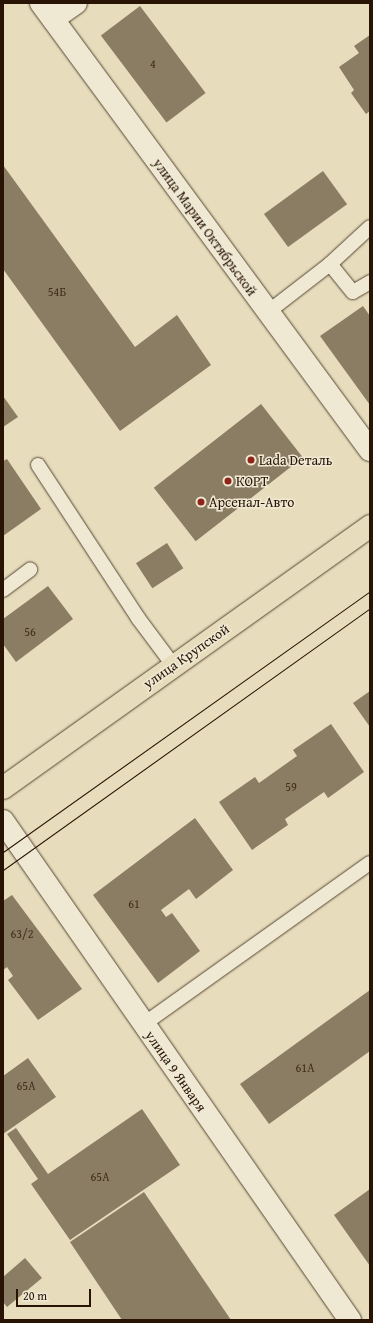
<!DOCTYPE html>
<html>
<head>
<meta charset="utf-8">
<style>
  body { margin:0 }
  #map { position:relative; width:373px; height:1323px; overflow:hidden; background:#e7ddbd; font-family:"Gentium Book Plus",serif }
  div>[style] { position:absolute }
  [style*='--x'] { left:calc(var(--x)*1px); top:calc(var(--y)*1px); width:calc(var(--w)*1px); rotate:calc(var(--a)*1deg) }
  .building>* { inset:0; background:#8b7c64; transform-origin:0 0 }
  .roads { filter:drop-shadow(0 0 1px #584632) drop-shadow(0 0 1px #584632) }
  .service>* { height:14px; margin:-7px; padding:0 7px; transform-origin:7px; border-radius:7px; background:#efe9d4 }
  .minor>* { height:22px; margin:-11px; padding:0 11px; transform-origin:11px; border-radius:11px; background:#efe9d4 }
  .primary>* { height:22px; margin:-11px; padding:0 11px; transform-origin:11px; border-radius:11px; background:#e7ddbd }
  .tram>* { height:1px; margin:-0.5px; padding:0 0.5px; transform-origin:0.5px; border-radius:0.5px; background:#281304 }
  .dots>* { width:11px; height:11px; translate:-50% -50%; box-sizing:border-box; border:2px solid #efe9d4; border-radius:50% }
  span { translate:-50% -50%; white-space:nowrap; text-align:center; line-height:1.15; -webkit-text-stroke:3px #efe9d4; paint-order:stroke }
  .number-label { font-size:12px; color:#412d1c }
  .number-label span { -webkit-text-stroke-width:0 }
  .street-label { font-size:14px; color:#281304 }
  .poi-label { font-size:14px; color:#281304 }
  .left { translate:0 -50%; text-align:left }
  .frame { position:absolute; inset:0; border:4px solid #281304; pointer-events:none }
  .scale { position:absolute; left:16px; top:1289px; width:75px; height:18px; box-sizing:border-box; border:2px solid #281304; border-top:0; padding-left:5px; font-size:12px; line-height:14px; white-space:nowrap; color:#281304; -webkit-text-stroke:3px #efe9d4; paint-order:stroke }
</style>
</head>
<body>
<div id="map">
  <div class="building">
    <div style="left:140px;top:6px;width:109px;height:49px;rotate:53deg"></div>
    <div style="clip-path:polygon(370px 35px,370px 111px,366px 114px,351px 93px,354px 90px,339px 67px,359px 53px,354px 46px)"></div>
    <div style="clip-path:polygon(3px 165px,135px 347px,177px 315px,211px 365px,120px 431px,3px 269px)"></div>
    <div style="left:323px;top:171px;width:41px;height:73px;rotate:54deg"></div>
    <div style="clip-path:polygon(363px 306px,370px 316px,370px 405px,320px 336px)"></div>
    <div style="clip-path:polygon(3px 396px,18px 417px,3px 427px)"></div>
    <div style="left:261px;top:404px;width:68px;height:136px;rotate:52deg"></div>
    <div style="clip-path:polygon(7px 459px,41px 509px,3px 536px,3px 461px)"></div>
    <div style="left:167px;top:543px;width:30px;height:37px;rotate:57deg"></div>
    <div style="clip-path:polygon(48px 586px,73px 619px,16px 662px,3px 644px,3px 619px)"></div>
    <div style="clip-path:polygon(370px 691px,370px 727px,353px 703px)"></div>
    <div style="clip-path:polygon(331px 724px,364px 772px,328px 798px,324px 792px,285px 819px,288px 825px,252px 850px,219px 802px,255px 777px,259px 783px,297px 756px,293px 750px)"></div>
    <div style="clip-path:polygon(195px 818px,233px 870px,196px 899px,189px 889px,161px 910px,166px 917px,172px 913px,200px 951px,158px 983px,93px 895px)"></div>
    <div style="clip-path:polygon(12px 895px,82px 989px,38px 1020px,8px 980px,13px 976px,7px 967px,3px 970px,3px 901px)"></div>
    <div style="clip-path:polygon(370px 990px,370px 1051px,269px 1124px,240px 1084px)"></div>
    <div style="clip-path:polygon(28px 1058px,56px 1097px,3px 1134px,3px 1076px)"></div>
    <div style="clip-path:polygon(142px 1109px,180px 1165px,70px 1240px,31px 1184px,38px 1179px,7px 1134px,16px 1128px,48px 1174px)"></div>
    <div style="clip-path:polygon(370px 1189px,370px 1266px,334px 1215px)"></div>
    <div style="clip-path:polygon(144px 1192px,231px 1320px,122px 1320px,70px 1242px)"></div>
    <div style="clip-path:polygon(25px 1258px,42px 1278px,7px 1307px,3px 1302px,3px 1277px)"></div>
  </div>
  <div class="roads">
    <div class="service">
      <div style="--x:330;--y:264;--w:54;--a:-42.8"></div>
      <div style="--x:268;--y:312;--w:78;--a:-37.7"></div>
      <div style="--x:330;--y:264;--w:36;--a:51"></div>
      <div style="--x:353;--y:292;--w:20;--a:-30"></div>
      <div style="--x:38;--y:465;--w:183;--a:56.8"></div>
      <div style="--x:138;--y:618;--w:59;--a:53.3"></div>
      <div style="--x:3;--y:590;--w:34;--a:-37"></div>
      <div style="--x:144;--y:1024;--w:277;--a:-35.5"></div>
    </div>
    <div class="minor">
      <div style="--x:41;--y:3;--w:555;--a:53.65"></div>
      <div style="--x:53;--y:19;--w:28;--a:-35"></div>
      <div style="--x:3;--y:821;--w:608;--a:55.19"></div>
    </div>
    <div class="primary">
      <div style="--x:3;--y:788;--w:451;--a:-35.5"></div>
    </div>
  </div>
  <div class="tram">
    <div style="--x:3;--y:852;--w:450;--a:-35.4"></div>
    <div style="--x:3;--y:870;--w:451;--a:-35.5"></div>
  </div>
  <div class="dots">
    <div style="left:251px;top:460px;background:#8f2418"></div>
    <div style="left:228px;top:481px;background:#8f2418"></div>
    <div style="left:201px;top:502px;background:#8f2418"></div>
  </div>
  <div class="number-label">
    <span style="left:153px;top:64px">4</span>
    <span style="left:57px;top:292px">54Б</span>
    <span style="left:30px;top:632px">56</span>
    <span style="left:291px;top:787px">59</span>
    <span style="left:134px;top:904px">61</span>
    <span style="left:22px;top:934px">63/2</span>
    <span style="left:305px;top:1068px">61А</span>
    <span style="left:26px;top:1086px">65А</span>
    <span style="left:100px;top:1177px">65А</span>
  </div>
  <div class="street-label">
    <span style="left:205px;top:227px;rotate:54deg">улица Марии Октябрьской</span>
    <span style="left:186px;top:656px;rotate:-35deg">улица Крупской</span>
    <span style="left:176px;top:1071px;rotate:55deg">улица 9 Января</span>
  </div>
  <div class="poi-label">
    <span class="left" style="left:259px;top:460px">Lada Dеталь</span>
    <span class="left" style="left:236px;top:481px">КОРТ</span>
    <span class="left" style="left:209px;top:502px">Арсенал-Авто</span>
  </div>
  <div class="frame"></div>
  <div class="scale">20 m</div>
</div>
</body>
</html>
